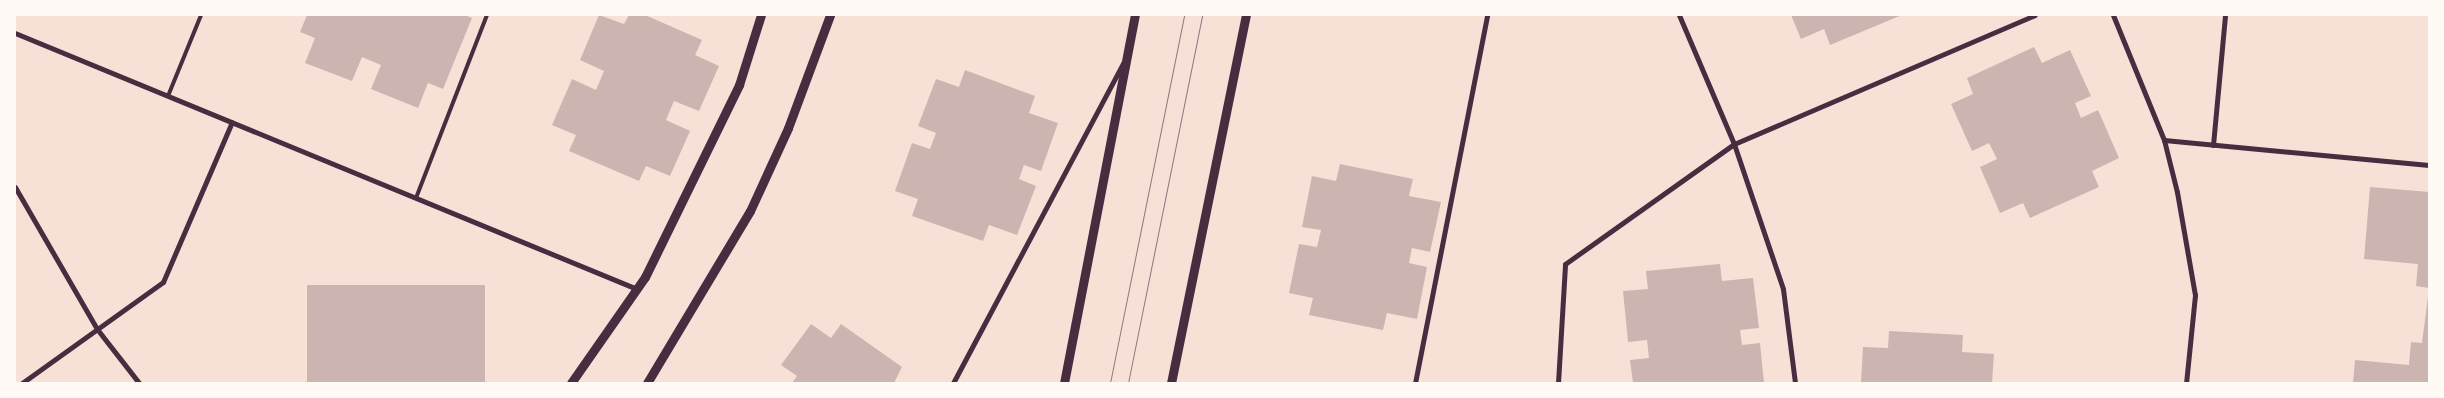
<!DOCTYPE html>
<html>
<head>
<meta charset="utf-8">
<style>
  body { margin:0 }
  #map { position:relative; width:2444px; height:398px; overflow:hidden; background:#f7e1d7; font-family:Poppins,sans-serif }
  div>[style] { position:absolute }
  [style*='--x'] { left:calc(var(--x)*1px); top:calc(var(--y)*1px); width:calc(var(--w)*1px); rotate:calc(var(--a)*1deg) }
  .building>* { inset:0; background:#ccb4b1; transform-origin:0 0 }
  .service>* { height:4px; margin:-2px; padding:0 2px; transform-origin:2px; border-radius:2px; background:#4a2c40 }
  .minor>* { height:5px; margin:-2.5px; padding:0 2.5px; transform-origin:2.5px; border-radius:2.5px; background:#4a2c40 }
  .tertiary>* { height:9px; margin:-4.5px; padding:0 4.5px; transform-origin:4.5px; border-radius:4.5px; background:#4a2c40 }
  .tram>* { height:1px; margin:-0.5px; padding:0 0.5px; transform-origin:0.5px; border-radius:0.5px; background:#8f747c }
  span { translate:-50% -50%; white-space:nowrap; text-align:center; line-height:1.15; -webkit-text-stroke:5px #fffaf5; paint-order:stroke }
  .frame { position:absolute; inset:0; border:16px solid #fffaf5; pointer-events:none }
</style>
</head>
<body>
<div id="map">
  <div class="building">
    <div style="clip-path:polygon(307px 15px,465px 15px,472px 18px,443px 89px,428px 83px,418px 108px,371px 89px,381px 65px,362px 57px,352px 81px,305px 63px,315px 38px,300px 32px)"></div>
    <div style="clip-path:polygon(599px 15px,624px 24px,629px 15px,645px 15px,702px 40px,695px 55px,719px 66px,699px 111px,674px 101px,666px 120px,690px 131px,670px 176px,646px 166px,639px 181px,569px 151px,576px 135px,552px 125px,572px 79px,596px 90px,604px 71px,580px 60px)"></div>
    <div style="clip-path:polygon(1791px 15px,1902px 15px,1830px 45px,1824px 29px,1801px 39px)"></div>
    <div style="clip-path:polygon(2034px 47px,2042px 63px,2070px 50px,2091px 96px,2075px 103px,2081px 118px,2098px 110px,2119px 158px,2092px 171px,2099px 187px,2030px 218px,2023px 203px,2000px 213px,1980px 167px,1997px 159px,1989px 143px,1972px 151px,1951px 104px,1973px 94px,1967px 78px)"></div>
    <div style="clip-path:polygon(965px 70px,1035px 96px,1029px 113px,1058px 123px,1041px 171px,1024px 165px,1019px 179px,1036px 186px,1017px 235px,989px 225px,983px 241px,912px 216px,918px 199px,895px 191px,912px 143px,930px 149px,936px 133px,918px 126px,936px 79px,959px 87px)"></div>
    <div style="clip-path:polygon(1340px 164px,1413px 179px,1409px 196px,1441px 202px,1430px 252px,1412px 248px,1409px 263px,1427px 267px,1417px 319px,1387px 313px,1383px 330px,1309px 315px,1313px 298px,1289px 293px,1299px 244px,1317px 247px,1321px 230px,1302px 227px,1312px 176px,1336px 181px)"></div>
    <div style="clip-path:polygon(2370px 187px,2429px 192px,2429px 288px,2416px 286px,2418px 264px,2364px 259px)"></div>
    <div style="clip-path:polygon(1720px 264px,1722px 281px,1753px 278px,1759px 328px,1740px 330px,1742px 345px,1760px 343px,1764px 383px,1633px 383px,1630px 360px,1649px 358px,1647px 340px,1628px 342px,1623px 291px,1648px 289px,1646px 271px)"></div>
    <div style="left:307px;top:285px;width:178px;height:98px"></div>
    <div style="clip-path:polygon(2429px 289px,2429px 383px,2353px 383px,2355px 360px,2409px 365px,2411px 342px,2422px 343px)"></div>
    <div style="clip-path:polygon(811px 324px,831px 338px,841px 324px,902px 367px,894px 383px,792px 383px,797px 376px,781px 365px)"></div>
    <div style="clip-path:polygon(1889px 331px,1963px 335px,1962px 352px,1994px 354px,1992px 383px,1861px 383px,1863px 347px,1888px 348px)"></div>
  </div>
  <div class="service">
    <div style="--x:168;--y:96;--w:87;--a:-67.8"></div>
    <div style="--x:416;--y:198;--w:196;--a:-68.8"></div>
  </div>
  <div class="minor">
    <div style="--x:1679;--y:15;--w:140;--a:66.9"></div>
    <div style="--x:1734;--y:144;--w:153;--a:71.3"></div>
    <div style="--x:1783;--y:289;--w:95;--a:82.7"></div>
    <div style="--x:2113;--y:15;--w:135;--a:67.8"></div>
    <div style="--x:2164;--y:140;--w:54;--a:76"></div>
    <div style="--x:2177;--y:192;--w:105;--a:80.1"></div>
    <div style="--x:2195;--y:295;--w:88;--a:95.8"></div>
    <div style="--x:15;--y:33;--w:673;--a:22.37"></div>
    <div style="--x:2164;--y:140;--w:266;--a:5.4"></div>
    <div style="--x:2213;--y:145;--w:131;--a:-84.7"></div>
    <div style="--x:15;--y:187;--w:164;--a:60"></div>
    <div style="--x:97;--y:329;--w:68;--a:52.1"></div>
    <div style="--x:22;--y:383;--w:173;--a:-35.6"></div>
    <div style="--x:163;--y:282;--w:174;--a:-66.7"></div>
    <div style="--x:953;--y:383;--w:362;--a:-62"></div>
    <div style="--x:1415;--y:383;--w:375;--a:-78.9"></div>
    <div style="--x:1558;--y:383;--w:119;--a:-86.6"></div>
    <div style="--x:1565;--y:264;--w:207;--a:-35.4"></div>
    <div style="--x:1734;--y:144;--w:327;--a:-23.2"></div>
  </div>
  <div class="tertiary">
    <div style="--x:571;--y:383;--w:129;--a:-55.1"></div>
    <div style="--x:645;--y:277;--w:214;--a:-63.9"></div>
    <div style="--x:739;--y:85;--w:73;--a:-72.6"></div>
    <div style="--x:647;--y:383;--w:200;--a:-59.1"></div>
    <div style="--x:750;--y:211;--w:91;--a:-65.4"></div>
    <div style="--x:788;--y:128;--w:121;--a:-69.6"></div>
    <div style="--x:1064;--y:383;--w:375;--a:-79.1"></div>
    <div style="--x:1171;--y:383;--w:376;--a:-78.5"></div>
  </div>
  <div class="tram">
    <div style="--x:1110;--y:383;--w:375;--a:-78.6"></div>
    <div style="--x:1128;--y:383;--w:375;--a:-78.6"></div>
  </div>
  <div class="frame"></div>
</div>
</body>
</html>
